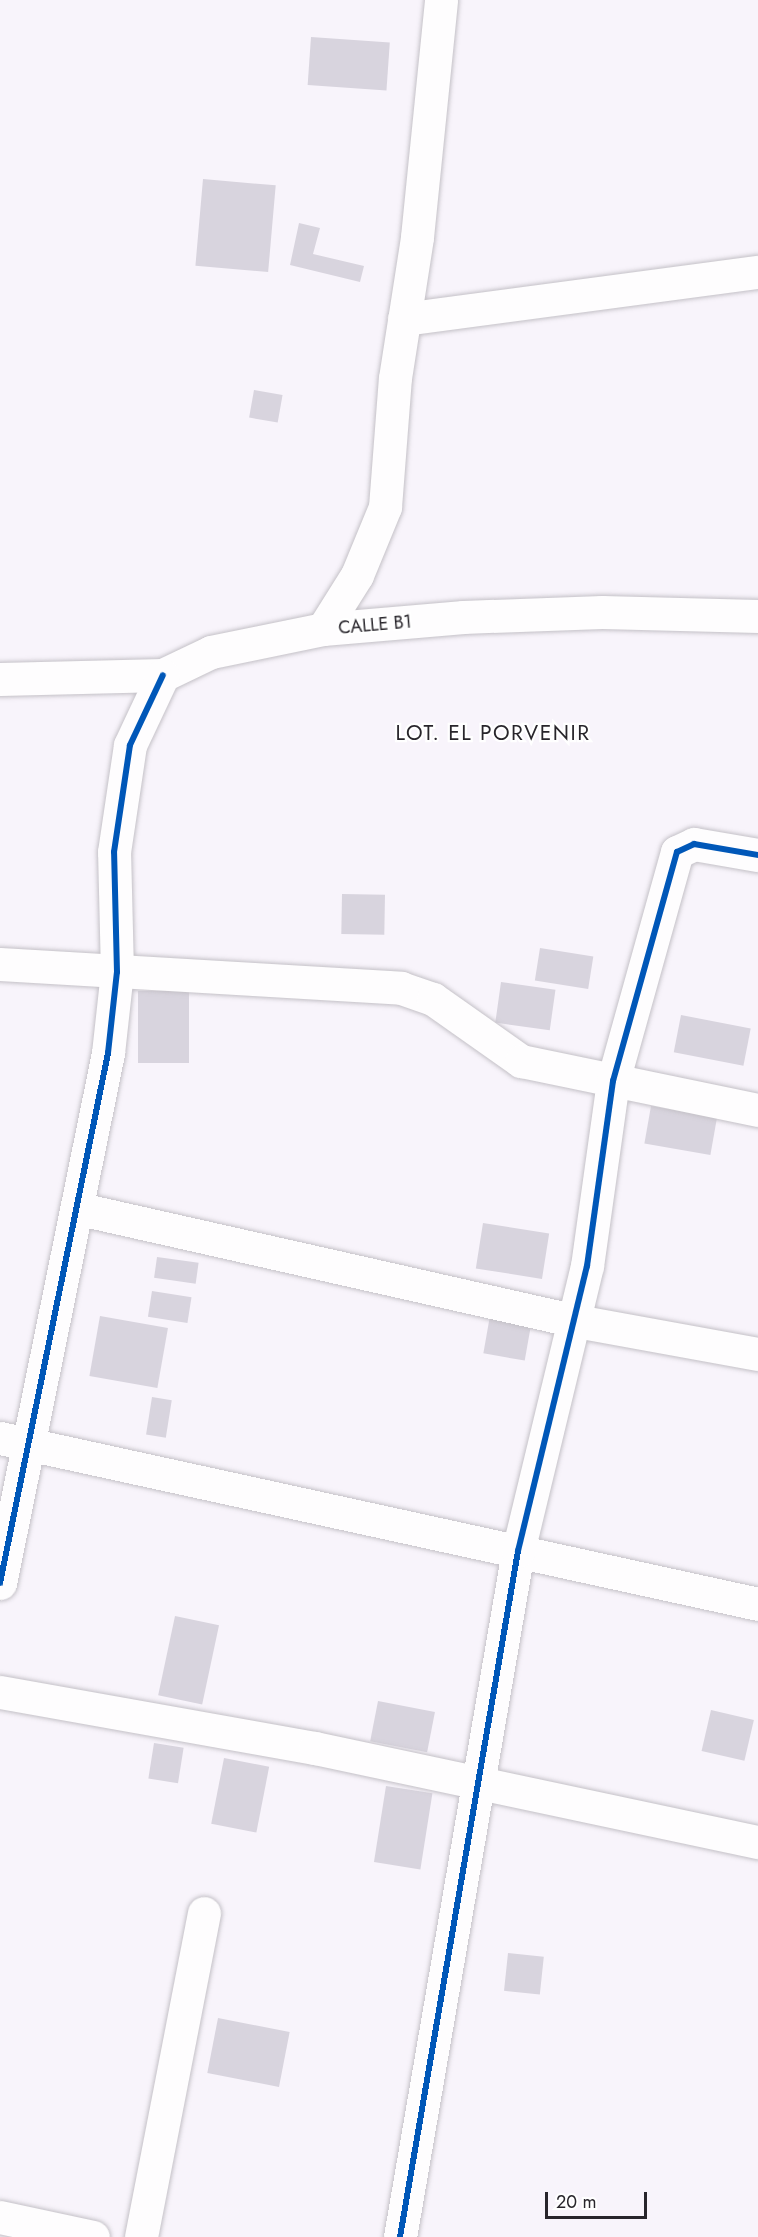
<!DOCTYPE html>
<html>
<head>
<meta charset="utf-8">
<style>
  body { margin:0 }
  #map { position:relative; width:758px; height:2237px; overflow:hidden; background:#f8f4fb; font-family:Jost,sans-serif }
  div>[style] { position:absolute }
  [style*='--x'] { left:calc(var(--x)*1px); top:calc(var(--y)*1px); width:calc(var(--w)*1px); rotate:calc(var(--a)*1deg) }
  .building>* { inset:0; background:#d8d4de; transform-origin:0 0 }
  .roads { filter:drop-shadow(0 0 2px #c4c1c7) drop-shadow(0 0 2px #c4c1c7) }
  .minor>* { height:33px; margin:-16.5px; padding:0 16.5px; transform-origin:16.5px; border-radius:16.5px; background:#fefdfe }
  .cycleway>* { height:6px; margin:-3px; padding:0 3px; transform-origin:3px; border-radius:3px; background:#0057b8 }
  span { translate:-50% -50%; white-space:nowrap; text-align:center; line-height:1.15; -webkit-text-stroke:4.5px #fff; paint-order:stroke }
  .street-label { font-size:18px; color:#28252b }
  .quarter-label { font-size:21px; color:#28252b; letter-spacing:1.5px }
  .scale { position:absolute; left:545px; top:2192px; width:102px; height:27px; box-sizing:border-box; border:3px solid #28252b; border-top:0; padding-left:8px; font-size:18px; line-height:21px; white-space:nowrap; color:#28252b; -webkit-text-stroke:4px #fff; paint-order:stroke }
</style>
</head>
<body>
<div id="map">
  <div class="building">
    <div style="left:311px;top:37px;width:79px;height:48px;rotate:4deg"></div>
    <div style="left:203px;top:179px;width:73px;height:87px;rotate:5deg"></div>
    <div style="clip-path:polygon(299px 223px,320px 228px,313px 254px,364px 266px,360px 282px,290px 265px)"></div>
    <div style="left:254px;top:390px;width:29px;height:28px;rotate:10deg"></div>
    <div style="left:342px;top:894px;width:43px;height:40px;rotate:1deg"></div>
    <div style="left:540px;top:948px;width:54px;height:33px;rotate:9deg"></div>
    <div style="left:501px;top:982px;width:55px;height:41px;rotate:8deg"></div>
    <div style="left:138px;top:991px;width:51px;height:72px"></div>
    <div style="left:681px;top:1015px;width:71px;height:38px;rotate:11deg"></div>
    <div style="left:651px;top:1106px;width:67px;height:38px;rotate:10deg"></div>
    <div style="left:483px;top:1223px;width:67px;height:46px;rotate:9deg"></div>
    <div style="left:157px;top:1257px;width:42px;height:21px;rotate:8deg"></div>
    <div style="left:152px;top:1291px;width:40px;height:26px;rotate:9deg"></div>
    <div style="left:491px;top:1310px;width:42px;height:44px;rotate:10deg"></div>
    <div style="left:100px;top:1316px;width:69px;height:61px;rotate:10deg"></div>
    <div style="left:152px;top:1397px;width:20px;height:38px;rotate:9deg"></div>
    <div style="left:175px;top:1616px;width:45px;height:81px;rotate:12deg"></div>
    <div style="left:378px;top:1701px;width:58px;height:41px;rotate:11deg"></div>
    <div style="left:711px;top:1710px;width:44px;height:42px;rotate:13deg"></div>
    <div style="left:154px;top:1743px;width:30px;height:36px;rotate:9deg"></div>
    <div style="left:224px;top:1758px;width:46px;height:67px;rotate:11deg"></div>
    <div style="left:386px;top:1786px;width:47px;height:77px;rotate:9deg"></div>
    <div style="left:508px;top:1953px;width:36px;height:38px;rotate:6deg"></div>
    <div style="left:218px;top:2018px;width:73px;height:56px;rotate:11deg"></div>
  </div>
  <div class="roads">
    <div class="minor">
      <div style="--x:404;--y:319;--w:357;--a:-7.6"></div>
      <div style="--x:323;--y:629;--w:64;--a:-57.8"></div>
      <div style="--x:357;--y:575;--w:74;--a:-67.6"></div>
      <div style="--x:385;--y:507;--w:129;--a:-85.6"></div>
      <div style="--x:395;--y:378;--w:143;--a:-81.1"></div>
      <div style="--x:417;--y:237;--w:238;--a:-84.2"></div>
      <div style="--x:0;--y:679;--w:163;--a:-1.4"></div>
      <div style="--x:163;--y:675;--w:53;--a:-25.6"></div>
      <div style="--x:211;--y:652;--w:114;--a:-11.6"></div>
      <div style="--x:323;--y:629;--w:141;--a:-4.9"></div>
      <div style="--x:463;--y:617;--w:139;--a:-2.1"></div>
      <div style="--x:602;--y:612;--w:156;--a:1.5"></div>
      <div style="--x:0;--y:964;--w:402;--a:3.4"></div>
      <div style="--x:401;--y:988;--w:34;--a:19"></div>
      <div style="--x:433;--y:999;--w:108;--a:35.2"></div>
      <div style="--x:521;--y:1061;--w:242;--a:11.7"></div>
      <div style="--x:80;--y:1209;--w:508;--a:12.72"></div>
      <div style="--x:576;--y:1321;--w:185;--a:10.3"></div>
      <div style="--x:0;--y:1438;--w:776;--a:12.35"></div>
      <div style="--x:0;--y:1583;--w:541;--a:-78.48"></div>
      <div style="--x:108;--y:1053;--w:81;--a:-83.7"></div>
      <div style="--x:117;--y:972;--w:120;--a:-91.4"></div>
      <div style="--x:114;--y:852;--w:108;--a:-81.5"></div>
      <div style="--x:130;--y:745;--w:77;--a:-64.8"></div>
      <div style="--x:0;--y:1692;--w:320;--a:10.1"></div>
      <div style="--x:315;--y:1748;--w:453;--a:12"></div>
      <div style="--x:0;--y:2217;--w:95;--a:12.1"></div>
      <div style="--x:141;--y:2237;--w:330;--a:-79"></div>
      <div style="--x:400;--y:2237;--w:696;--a:-80.24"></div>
      <div style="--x:518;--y:1551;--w:293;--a:-76.4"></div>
      <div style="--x:587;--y:1266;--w:187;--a:-82"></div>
      <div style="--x:613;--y:1081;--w:238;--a:-74.4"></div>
      <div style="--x:677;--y:852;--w:19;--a:-25"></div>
      <div style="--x:694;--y:844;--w:65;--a:9.8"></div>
    </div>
  </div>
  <div class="cycleway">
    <div style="--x:0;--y:1583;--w:541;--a:-78.48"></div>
    <div style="--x:108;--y:1053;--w:81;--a:-83.7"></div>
    <div style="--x:117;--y:972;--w:120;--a:-91.4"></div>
    <div style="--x:114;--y:852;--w:108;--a:-81.5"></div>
    <div style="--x:130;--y:745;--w:77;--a:-64.8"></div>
    <div style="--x:400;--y:2237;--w:696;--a:-80.24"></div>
    <div style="--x:518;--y:1551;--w:293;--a:-76.4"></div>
    <div style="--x:587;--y:1266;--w:187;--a:-82"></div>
    <div style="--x:613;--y:1081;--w:238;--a:-74.4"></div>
    <div style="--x:677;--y:852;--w:19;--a:-25"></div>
    <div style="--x:694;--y:844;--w:65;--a:9.8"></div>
  </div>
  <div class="street-label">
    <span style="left:375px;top:625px;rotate:-5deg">CALLE B1</span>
  </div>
  <div class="quarter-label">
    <span style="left:493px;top:733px">LOT. EL PORVENIR</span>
  </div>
  <div class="scale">20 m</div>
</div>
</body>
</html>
